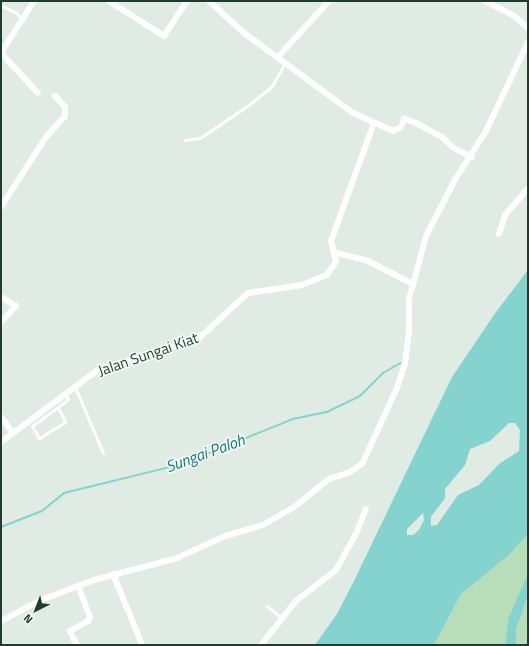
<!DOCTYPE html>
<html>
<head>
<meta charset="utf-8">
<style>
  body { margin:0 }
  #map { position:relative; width:529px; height:646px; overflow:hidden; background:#dfebe3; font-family:"Titillium Web",sans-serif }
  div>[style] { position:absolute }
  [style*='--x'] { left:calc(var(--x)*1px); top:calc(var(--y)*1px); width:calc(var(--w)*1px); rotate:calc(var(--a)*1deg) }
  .green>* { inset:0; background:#b7ddb9 }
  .water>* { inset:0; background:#84d3cf }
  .stream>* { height:2px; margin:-1px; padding:0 1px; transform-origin:1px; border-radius:1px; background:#84d3cf }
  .lane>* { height:3px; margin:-1.5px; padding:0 1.5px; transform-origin:1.5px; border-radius:1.5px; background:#fff }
  .street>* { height:6px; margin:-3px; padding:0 3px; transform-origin:3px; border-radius:3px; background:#fff }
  span { translate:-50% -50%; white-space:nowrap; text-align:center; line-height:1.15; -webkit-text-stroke:3.5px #eff8f2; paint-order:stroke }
  .street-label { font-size:15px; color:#1f3c2e }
  .water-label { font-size:16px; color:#177976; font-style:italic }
  .frame { position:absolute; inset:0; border:2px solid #1f3c2e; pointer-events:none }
  .north { position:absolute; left:16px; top:590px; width:40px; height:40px; -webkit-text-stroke:3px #eff8f2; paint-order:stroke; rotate:222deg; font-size:11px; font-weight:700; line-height:16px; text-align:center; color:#1f3c2e }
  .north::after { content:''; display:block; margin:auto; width:14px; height:18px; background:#1f3c2e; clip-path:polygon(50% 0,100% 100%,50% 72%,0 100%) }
</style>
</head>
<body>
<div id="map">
  <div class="green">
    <div style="clip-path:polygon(528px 534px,528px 574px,505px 645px,434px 645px,461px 594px,508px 556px)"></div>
    <div style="clip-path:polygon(528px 595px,528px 645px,516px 645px,516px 630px)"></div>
  </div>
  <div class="water">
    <div style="clip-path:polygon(evenodd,528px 270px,528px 534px,508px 556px,461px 594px,434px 645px,315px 645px,337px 614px,354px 581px,452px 377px,496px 312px,528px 270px,509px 423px,515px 423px,520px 430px,519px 451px,499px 464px,479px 485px,458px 495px,437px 525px,431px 526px,431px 517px,445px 498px,445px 489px,465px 465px,470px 449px,490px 441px,509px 423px,528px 270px,423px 513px,424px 520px,419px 530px,413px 535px,407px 535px,407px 529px,423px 513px)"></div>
    <div style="clip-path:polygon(528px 574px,528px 595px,516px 630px,516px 645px,505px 645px,509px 617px)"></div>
  </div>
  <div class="stream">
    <div style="--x:1;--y:527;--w:44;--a:-21.3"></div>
    <div style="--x:42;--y:511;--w:28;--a:-39"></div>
    <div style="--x:64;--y:493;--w:122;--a:-13.8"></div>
    <div style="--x:182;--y:464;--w:120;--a:-22.1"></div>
    <div style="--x:293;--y:419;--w:35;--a:-12"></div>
    <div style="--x:327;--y:412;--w:37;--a:-26"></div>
    <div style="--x:360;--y:396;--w:33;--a:-45"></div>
    <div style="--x:383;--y:373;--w:20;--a:-30"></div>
  </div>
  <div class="lane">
    <div style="--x:2;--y:6;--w:14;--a:25"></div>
    <div style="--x:15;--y:12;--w:11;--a:41"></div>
    <div style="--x:185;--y:140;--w:15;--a:-8"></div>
    <div style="--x:200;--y:138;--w:60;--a:-34.2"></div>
    <div style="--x:250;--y:104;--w:28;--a:-39"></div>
    <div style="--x:272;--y:86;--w:25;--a:-61"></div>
    <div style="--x:75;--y:387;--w:72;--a:67"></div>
    <div style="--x:58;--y:407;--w:17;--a:65"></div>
    <div style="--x:65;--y:422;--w:31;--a:148"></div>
    <div style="--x:39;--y:438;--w:14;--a:-120"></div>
    <div style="--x:32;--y:426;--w:42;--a:-36.3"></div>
    <div style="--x:66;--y:401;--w:3;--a:-45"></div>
    <div style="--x:68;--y:399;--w:5;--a:-127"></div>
    <div style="--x:267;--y:606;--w:19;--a:39"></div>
  </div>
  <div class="street">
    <div style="--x:109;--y:1;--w:65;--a:32.5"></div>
    <div style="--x:164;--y:36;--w:42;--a:-56.7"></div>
    <div style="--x:209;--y:1;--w:47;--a:42.4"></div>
    <div style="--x:244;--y:33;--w:135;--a:36.3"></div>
    <div style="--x:353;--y:113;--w:44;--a:24.2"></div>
    <div style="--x:393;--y:131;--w:9;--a:-27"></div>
    <div style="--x:401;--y:127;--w:9;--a:-69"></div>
    <div style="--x:404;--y:119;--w:13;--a:18"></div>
    <div style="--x:416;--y:123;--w:30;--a:28"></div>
    <div style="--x:442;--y:137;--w:16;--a:43"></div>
    <div style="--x:454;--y:148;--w:20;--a:27"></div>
    <div style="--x:485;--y:1;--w:33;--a:27"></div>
    <div style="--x:514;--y:16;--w:18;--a:41"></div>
    <div style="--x:1;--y:53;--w:62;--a:-57.6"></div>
    <div style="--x:1;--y:53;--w:54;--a:47.2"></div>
    <div style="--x:277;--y:58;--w:77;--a:-47.6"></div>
    <div style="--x:1;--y:207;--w:83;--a:-57.3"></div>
    <div style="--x:46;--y:137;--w:28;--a:-48"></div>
    <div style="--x:65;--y:116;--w:9;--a:-90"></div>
    <div style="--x:65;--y:107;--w:15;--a:-132"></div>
    <div style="--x:499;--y:234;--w:20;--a:-72"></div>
    <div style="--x:505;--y:215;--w:35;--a:-49"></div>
    <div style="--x:333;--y:252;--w:36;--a:14"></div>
    <div style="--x:368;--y:261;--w:51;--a:27.1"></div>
    <div style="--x:1;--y:297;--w:17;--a:31"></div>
    <div style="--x:16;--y:306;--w:22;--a:133"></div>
    <div style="--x:1;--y:417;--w:20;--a:53"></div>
    <div style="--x:1;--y:442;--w:122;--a:-36.7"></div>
    <div style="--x:99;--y:369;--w:103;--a:-16.9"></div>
    <div style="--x:198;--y:339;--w:68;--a:-42.6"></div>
    <div style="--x:248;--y:293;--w:55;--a:-8.4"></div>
    <div style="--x:302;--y:285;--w:27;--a:-22"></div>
    <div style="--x:327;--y:275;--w:17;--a:-57"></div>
    <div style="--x:336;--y:261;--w:21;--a:-104"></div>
    <div style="--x:331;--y:241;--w:126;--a:-70"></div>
    <div style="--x:113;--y:574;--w:74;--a:67.6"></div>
    <div style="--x:1;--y:621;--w:45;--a:-27.7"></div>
    <div style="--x:41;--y:600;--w:57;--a:-20.7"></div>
    <div style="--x:94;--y:580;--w:86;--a:-14.8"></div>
    <div style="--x:177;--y:558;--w:53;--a:-24.6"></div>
    <div style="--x:225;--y:536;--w:40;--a:-16"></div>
    <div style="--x:263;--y:525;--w:34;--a:-30"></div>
    <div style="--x:293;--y:508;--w:46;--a:-38.9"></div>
    <div style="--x:329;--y:479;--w:20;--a:-18"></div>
    <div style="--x:348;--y:473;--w:17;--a:-33"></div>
    <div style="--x:362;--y:464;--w:84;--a:-65.3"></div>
    <div style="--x:397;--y:388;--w:25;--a:-72"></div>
    <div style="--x:405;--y:364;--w:32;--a:-83"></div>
    <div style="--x:409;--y:332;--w:33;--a:-90"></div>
    <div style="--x:409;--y:299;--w:65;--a:-74.9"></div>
    <div style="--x:426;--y:236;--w:65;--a:-62.7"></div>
    <div style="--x:456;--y:178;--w:56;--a:-57.4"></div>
    <div style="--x:486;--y:131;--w:98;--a:-64.7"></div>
    <div style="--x:77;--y:645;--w:16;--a:-117"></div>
    <div style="--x:70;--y:631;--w:21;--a:-29"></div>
    <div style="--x:88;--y:621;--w:4;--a:-63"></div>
    <div style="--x:90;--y:617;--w:33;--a:-111"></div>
    <div style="--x:261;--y:645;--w:56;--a:-51.5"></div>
    <div style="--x:296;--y:601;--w:51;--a:-37.8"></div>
    <div style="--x:336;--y:570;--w:39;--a:-61"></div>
    <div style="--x:355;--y:536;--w:29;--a:-68"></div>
  </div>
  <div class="street-label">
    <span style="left:148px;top:354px;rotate:-19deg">Jalan Sungai Kiat</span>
  </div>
  <div class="water-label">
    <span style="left:205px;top:453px;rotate:-20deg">Sungai Paloh</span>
  </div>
  <div class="frame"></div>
  <div class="north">N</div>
</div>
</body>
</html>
